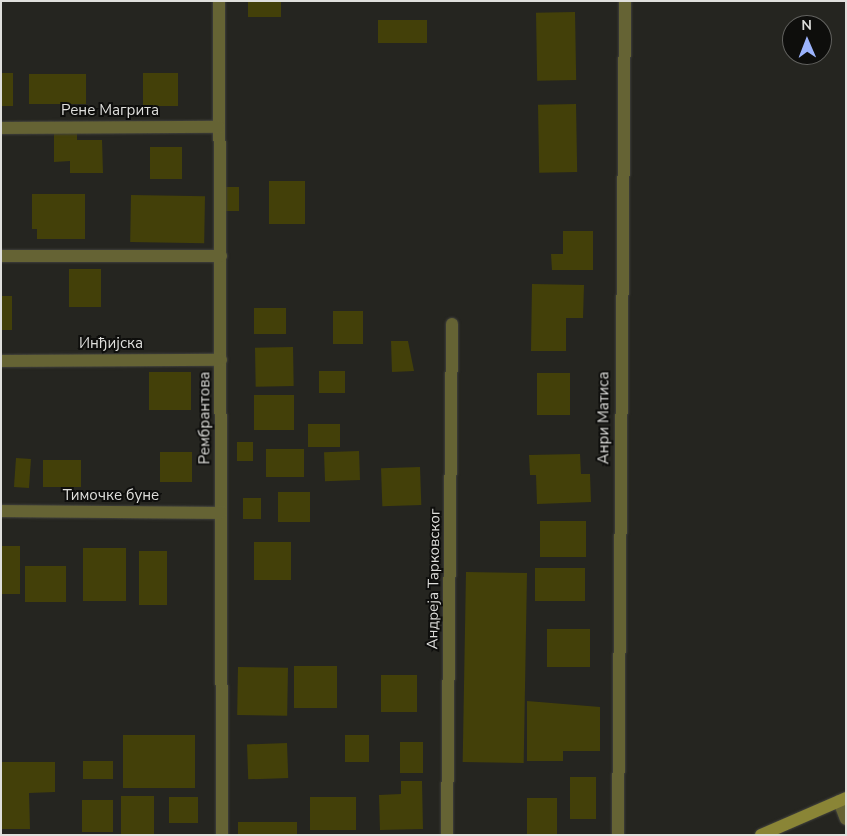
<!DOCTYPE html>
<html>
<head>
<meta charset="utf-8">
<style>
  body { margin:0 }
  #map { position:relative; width:847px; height:836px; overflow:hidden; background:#252520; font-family:"Nunito Sans",sans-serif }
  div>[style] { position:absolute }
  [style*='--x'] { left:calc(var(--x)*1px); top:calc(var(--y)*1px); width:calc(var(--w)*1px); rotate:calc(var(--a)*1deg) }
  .building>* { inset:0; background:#434009; transform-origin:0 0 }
  .roads { filter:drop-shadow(0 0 1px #43433e) drop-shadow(0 0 1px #43433e) }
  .minor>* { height:12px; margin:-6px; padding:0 6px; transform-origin:6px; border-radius:6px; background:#656334 }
  .secondary>* { height:12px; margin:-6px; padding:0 6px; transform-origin:6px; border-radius:6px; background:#8a8536 }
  span { translate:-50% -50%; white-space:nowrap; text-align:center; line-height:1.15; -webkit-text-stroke:4px #0e0e0c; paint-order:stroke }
  .street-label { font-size:15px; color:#dfdfdc }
  .frame { position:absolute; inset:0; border:2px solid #dfdfdc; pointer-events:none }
  .north { position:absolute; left:782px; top:15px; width:50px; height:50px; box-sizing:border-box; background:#0e0e0c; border:1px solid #62625f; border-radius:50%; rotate:359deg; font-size:14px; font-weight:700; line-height:20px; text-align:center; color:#dfdfdc }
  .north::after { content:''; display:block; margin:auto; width:18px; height:22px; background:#9cb4fd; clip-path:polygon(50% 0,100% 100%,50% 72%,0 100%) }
</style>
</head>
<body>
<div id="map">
  <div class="building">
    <div style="left:248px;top:1px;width:33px;height:16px"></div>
    <div style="left:575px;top:12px;width:68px;height:39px;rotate:89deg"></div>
    <div style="left:378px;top:20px;width:49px;height:23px"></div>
    <div style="left:1px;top:73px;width:12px;height:33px"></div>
    <div style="left:143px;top:73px;width:35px;height:33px"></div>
    <div style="left:29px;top:74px;width:57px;height:30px"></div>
    <div style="left:576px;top:104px;width:68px;height:38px;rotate:89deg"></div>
    <div style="clip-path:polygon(54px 131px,77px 131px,77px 140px,102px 140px,103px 173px,70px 173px,70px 161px,54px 162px)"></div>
    <div style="left:150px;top:147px;width:32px;height:32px"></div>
    <div style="left:269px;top:181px;width:36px;height:43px"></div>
    <div style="left:221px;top:187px;width:18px;height:24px"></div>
    <div style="clip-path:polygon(32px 194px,85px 194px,85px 239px,37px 239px,37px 229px,32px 229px)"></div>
    <div style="left:131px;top:195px;width:74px;height:47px;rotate:1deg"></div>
    <div style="clip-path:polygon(563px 231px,593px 231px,593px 270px,552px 270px,551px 254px,563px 254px)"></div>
    <div style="left:101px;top:269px;width:38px;height:32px;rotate:90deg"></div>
    <div style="clip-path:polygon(532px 284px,584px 285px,583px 318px,566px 318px,566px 351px,531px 351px)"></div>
    <div style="left:1px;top:296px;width:11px;height:34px"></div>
    <div style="left:286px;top:308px;width:26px;height:32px;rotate:90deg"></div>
    <div style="left:333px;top:311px;width:30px;height:33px"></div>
    <div style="clip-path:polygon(391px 341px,408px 341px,414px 371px,392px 372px)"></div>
    <div style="left:293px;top:347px;width:39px;height:38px;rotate:89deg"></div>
    <div style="left:319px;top:371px;width:26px;height:22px"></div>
    <div style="left:191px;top:372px;width:38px;height:42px;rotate:90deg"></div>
    <div style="left:537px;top:373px;width:33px;height:42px"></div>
    <div style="left:254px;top:395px;width:40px;height:35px"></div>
    <div style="left:340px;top:424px;width:23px;height:32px;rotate:90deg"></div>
    <div style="left:237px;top:442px;width:16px;height:19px"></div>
    <div style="left:266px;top:449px;width:38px;height:28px"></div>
    <div style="left:359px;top:451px;width:29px;height:35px;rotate:88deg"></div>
    <div style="left:192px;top:452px;width:30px;height:32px;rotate:90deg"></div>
    <div style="clip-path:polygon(580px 454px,581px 474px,590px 474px,591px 502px,537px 504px,536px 475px,530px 475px,529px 455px)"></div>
    <div style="left:16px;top:458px;width:15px;height:29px;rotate:4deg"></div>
    <div style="left:43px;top:460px;width:38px;height:27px"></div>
    <div style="left:420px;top:467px;width:38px;height:39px;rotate:88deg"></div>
    <div style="left:278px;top:492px;width:32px;height:30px"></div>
    <div style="left:243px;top:498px;width:18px;height:21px"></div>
    <div style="left:540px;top:521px;width:46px;height:36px"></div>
    <div style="left:254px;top:542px;width:37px;height:38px"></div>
    <div style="left:20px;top:546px;width:48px;height:19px;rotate:90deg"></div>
    <div style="left:126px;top:548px;width:53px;height:43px;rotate:90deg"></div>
    <div style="left:139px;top:551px;width:28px;height:54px"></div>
    <div style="left:25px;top:566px;width:41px;height:36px"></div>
    <div style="left:535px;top:568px;width:50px;height:33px"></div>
    <div style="left:466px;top:572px;width:61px;height:190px;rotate:1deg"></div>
    <div style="left:547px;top:629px;width:43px;height:38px"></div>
    <div style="left:294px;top:666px;width:43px;height:42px"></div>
    <div style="left:238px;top:667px;width:50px;height:48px;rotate:1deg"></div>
    <div style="left:381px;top:675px;width:36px;height:37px"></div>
    <div style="clip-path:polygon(527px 701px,600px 707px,600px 751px,563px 751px,563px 761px,527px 761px)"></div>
    <div style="left:195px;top:735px;width:53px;height:72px;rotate:90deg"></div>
    <div style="left:345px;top:735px;width:24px;height:27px"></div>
    <div style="left:423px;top:742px;width:31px;height:23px;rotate:90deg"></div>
    <div style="left:287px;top:743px;width:35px;height:40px;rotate:88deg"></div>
    <div style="left:83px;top:761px;width:30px;height:18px"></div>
    <div style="clip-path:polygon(1px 762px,55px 762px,55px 792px,29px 793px,30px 829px,1px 829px)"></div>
    <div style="left:570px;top:777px;width:26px;height:42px"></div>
    <div style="clip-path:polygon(401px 781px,422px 781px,423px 829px,380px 830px,379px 795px,401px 794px)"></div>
    <div style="left:121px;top:796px;width:33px;height:39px"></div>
    <div style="left:169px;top:797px;width:29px;height:26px"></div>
    <div style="left:356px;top:797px;width:33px;height:46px;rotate:90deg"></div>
    <div style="left:527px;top:798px;width:30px;height:37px"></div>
    <div style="left:82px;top:800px;width:31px;height:32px"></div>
    <div style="left:297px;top:822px;width:13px;height:59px;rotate:90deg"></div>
  </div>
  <div class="roads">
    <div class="minor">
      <div style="--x:219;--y:1;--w:834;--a:89.79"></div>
      <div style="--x:1;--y:128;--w:218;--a:-0.3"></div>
      <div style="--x:1;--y:256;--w:220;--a:0"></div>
      <div style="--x:1;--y:361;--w:220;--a:-0.3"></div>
      <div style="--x:1;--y:511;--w:220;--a:0.5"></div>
      <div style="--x:839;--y:801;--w:19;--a:69"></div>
      <div style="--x:447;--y:835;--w:511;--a:-89.44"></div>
      <div style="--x:618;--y:835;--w:834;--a:-89.52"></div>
    </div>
    <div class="secondary">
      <div style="--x:761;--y:835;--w:93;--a:-23.5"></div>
    </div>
  </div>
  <div class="street-label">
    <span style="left:110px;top:111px">Рене Магрита</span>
    <span style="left:111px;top:344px">Инђијска</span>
    <span style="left:205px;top:418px;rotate:-90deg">Рембрантова</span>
    <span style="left:604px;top:418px;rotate:-90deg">Анри Матиса</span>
    <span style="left:111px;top:496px">Тимочке буне</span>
    <span style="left:434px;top:579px;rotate:-89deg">Андреја Тарковског</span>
  </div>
  <div class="frame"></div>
  <div class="north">N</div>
</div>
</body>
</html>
